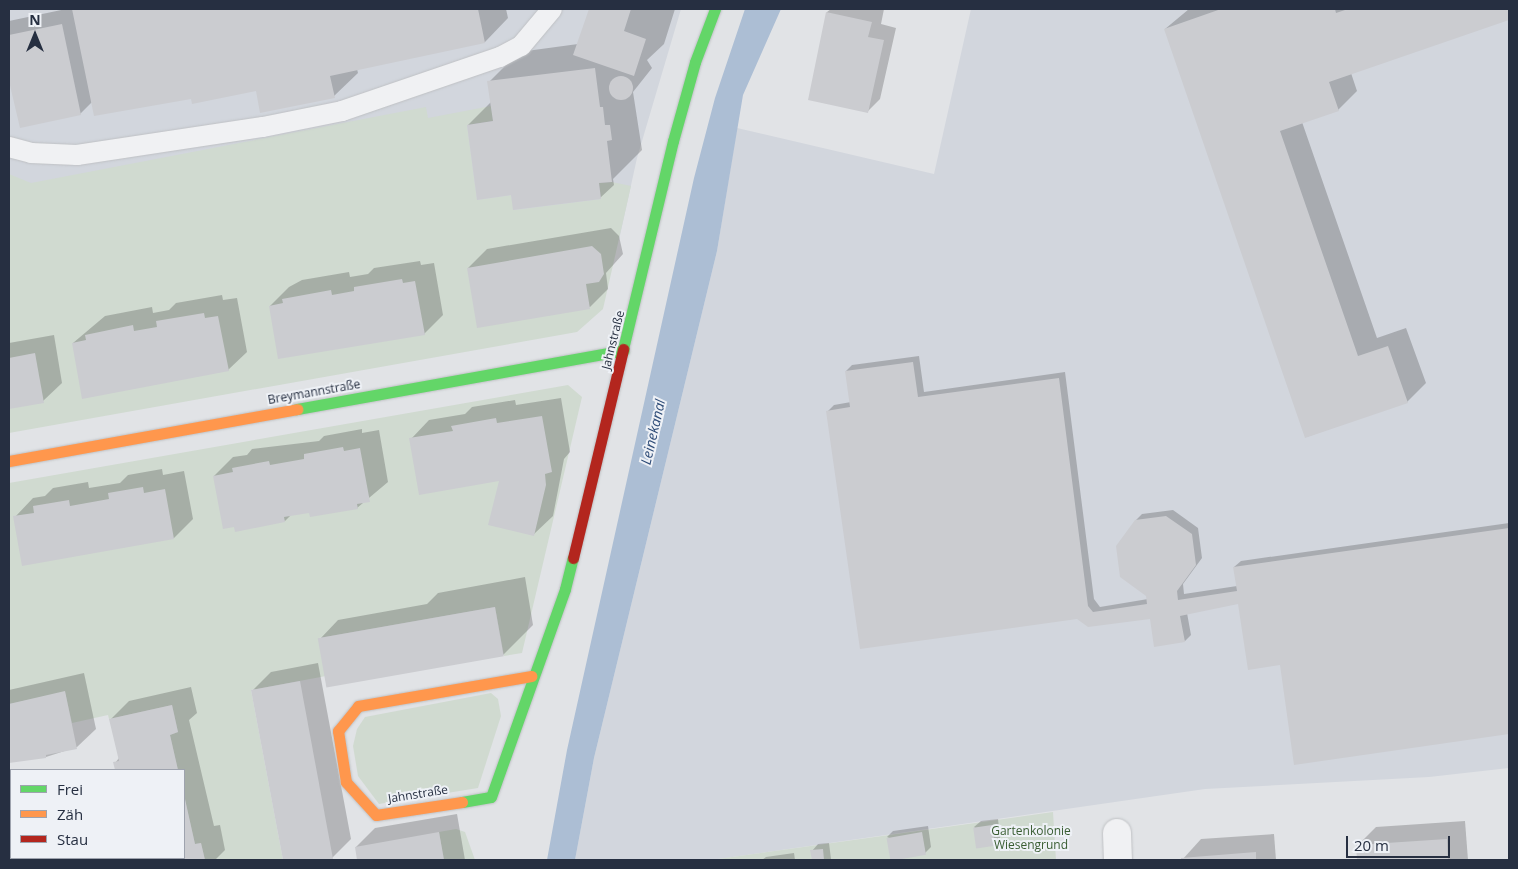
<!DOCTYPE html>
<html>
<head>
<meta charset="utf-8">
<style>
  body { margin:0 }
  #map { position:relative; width:1518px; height:869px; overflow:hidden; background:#e1e3e6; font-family:"Open Sans",sans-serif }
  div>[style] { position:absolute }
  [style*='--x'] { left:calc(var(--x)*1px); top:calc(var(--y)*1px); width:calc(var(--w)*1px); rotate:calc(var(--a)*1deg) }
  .built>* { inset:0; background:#d2d6dd }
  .green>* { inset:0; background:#d0dad0 }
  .water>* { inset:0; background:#acbed4 }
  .shadow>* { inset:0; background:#0003 }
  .building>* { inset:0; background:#cbccd0; transform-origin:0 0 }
  .round { border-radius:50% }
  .roads { filter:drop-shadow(0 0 1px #bfc1c4) drop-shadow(0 0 1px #bfc1c4) }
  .lane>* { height:20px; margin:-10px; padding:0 10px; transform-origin:10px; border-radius:10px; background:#f0f1f3 }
  .street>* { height:28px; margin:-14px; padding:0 14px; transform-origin:14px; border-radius:14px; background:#f0f1f3 }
  .fast>* { height:11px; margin:-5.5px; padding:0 5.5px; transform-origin:5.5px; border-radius:5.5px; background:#63d668 }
  .slow>* { height:11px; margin:-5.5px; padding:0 5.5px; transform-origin:5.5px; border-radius:5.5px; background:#ff974d }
  .jam>* { height:11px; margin:-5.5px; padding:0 5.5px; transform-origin:5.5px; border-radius:5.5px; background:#b3261e }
  span { translate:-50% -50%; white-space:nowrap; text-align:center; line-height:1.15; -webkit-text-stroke:4px #eef1f6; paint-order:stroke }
  .street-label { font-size:12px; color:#262f41 }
  .park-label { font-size:12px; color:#395d32 }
  .water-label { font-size:14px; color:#2d4b77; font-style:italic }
  .frame { position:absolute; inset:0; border:10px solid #262f41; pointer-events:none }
  .legend { position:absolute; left:10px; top:769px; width:175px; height:90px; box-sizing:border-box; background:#eef1f6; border:1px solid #9ea3ae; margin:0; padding:6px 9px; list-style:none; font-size:15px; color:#262f41 }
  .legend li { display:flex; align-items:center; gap:10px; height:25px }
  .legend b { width:25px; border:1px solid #9ea3ae }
  .north { position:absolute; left:10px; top:10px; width:50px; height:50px; -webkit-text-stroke:4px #eef1f6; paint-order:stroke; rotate:0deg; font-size:14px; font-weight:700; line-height:20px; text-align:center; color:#262f41 }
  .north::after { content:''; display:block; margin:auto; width:18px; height:22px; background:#262f41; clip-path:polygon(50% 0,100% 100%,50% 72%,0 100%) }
  .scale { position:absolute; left:1346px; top:836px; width:104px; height:22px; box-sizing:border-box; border:2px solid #262f41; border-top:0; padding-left:6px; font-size:15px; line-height:18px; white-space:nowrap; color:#262f41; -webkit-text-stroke:4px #eef1f6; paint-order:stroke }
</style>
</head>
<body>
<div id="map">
  <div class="built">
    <div style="clip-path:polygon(9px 9px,681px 9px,637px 158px,619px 240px,9px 248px)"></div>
    <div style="clip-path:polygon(971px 9px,1509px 9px,1509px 768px,1429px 777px,1205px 789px,711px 860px,575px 860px,594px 758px,717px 251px,737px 128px,934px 174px)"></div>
  </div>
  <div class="green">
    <div style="clip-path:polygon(491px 106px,493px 121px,467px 125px,477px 200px,511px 195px,514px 210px,601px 199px,599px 183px,612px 182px,631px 186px,603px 309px,577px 332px,9px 433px,9px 174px,31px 183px,426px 107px,428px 118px)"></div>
    <div style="clip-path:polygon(568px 385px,582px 397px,522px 653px,504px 656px,495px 607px,319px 638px,326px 676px,251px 690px,283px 860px,205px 860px,201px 843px,195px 844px,184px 796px,184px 770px,178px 770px,170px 735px,178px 732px,172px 705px,109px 719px,108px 715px,72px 723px,65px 692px,9px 704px,9px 483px)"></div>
    <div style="clip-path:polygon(491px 693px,498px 699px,501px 716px,478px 788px,379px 804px,358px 776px,353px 746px,357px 729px,365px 717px)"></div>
    <div style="clip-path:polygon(1053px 812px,1056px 860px,711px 860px)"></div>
    <div style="clip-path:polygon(456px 829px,465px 832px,475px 860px,444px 860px,439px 832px)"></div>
  </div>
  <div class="water">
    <div style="clip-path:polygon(745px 9px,781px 9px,743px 95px,717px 251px,594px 758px,575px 860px,547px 860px,567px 750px,694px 178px,715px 98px)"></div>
  </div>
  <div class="shadow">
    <div style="clip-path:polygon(66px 9px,506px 9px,508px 18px,485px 42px,357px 69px,358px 73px,334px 96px,257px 90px,192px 97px,92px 102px,80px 114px,9px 80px,9px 21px)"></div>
    <div style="clip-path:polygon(590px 9px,675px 9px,664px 44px,647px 60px,652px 68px,633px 92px,642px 150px,613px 179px,614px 185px,600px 198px,512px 194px,468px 125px,491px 102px,489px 82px,519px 52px,578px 44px)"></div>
    <div style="clip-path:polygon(831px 9px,884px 9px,881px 24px,896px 28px,880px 99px,867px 112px,810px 99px,827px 12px)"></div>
    <div style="clip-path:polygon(1189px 9px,1509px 9px,1509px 19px,1351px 73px,1357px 91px,1338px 110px,1302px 122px,1377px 338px,1406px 328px,1426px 383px,1407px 402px,1306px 437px,1165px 29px)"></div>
    <div style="clip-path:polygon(611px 228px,619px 236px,623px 254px,606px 273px,608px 289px,590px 307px,468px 268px,487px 249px)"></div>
    <div style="clip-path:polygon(420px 261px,421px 265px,434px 263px,443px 315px,424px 334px,270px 306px,289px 287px,302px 280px,349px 272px,350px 277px,368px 274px,374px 268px)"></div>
    <div style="clip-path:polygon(222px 295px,223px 300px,237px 298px,247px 352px,228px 370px,73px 343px,105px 316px,152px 307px,153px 313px,169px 310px,176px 303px)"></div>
    <div style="clip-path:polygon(54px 335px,62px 383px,43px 401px,9px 408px,9px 343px)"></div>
    <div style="clip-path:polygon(919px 356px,924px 392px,1065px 372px,1094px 599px,1100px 607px,1148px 599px,1135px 521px,1142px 514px,1173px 510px,1198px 528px,1202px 558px,1183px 584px,1184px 594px,1237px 586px,1234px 567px,1241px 561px,1509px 523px,1509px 733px,1295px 763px,1281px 664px,1240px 603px,1187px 613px,1191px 635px,1185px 641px,1151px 618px,1088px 626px,828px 411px,834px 405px,851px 402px,846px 371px,852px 365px)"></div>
    <div style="clip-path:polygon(561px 398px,570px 452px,564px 459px,553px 516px,534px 534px,500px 479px,411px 439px,429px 420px,465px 414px,472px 407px,515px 400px,516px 405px)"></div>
    <div style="clip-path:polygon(362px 429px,362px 433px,379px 430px,388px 482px,357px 508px,310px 511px,291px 515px,285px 521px,214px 476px,233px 457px,247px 455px,252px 449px,319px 441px,324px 436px)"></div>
    <div style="clip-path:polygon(162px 469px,163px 475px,184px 471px,193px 519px,174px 538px,23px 564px,15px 517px,33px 498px,45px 496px,53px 488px,88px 482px,89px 488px,120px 483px,128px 475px)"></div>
    <div style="clip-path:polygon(525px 577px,533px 625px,503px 655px,320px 639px,338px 620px,427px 604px,438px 593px)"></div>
    <div style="clip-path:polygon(318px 663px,351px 839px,332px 858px,284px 860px,252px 691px,271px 672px)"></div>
    <div style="clip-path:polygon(84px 673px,96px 729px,77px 747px,46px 757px,9px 762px,9px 690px)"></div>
    <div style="clip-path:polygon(191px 687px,197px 713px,189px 720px,214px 826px,220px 825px,225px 850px,215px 860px,143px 860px,142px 858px,184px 858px,184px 770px,116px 770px,115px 763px,119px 758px,110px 720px,129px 701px)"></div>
    <div style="clip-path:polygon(457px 814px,465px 860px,358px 860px,356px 847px,375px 828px)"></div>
    <div style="clip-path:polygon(998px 819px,1000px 838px,994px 845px,974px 827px,981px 821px)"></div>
    <div style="clip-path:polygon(1465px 821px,1468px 860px,1357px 860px,1357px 846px,1376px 827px)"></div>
    <div style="clip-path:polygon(928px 826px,931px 847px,925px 853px,887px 837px,893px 831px)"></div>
    <div style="clip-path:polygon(1274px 834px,1276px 860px,1182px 860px,1201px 839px)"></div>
    <div style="clip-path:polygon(829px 843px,831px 859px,813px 860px,812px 851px,818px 844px)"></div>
    <div style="clip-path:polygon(794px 853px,795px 860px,762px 860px,766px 857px)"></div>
    <div style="clip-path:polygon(92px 858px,121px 858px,122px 860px,81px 860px)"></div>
  </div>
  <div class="building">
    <div style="clip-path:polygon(72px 9px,478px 9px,485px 43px,330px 76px,335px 98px,260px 113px,256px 91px,192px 104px,191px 99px,94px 116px)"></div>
    <div style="clip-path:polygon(589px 9px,631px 9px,624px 31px,646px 39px,634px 76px,573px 55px)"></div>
    <div style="clip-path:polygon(1221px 9px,1335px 9px,1336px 13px,1348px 9px,1509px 9px,1509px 20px,1329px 82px,1339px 111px,1280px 131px,1358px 356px,1388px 346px,1408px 403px,1305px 438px,1164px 29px)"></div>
    <div style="clip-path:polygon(826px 12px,872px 22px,868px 37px,884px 40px,868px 113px,808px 100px)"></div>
    <div style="clip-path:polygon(62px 24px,81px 115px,20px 128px,9px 81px,9px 35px)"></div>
    <div style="clip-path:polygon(595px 68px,600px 107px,603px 107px,605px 125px,610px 125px,612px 140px,607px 141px,612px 182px,599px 183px,601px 199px,513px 210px,511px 195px,477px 200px,467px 125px,493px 121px,487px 81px)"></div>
    <div class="round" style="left:609px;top:76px;width:24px;height:24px"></div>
    <div style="clip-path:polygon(592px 246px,601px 254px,604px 274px,599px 282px,586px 284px,590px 309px,477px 328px,467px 268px)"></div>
    <div style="clip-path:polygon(402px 279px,403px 283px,415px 281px,425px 335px,278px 359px,269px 306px,283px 303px,282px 299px,331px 290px,332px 295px,354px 291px,354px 287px)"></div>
    <div style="clip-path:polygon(204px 313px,205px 318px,218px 316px,229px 371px,82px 399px,72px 343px,86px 340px,85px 335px,133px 325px,134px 331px,157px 327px,156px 321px)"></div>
    <div style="clip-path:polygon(35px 353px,44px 403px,9px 409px,9px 358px)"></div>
    <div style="clip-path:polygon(913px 362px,918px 397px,1059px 378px,1088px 606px,1093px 612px,1147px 604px,1146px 596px,1120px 577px,1116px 546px,1135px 520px,1166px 516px,1192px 534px,1196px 565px,1177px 591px,1178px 600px,1237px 591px,1233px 567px,1509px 528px,1509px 734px,1294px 765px,1280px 665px,1248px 670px,1238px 604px,1180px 616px,1185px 642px,1154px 647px,1150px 619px,1088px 627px,1077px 619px,860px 649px,826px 411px,850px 407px,845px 371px)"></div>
    <div style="clip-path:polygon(542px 416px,552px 472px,545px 474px,546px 485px,534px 536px,488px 525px,499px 481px,419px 495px,409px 438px,453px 431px,451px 426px,496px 418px,497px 423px)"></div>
    <div style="clip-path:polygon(343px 447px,344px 451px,360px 448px,370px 502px,357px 504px,358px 509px,310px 517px,309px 513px,284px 517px,285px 522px,235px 532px,234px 527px,223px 529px,213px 476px,233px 472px,232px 468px,269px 461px,270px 465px,304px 459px,304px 454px)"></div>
    <div style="clip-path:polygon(143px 487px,144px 493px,165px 489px,174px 539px,22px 566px,13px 516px,34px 513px,33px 506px,69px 500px,70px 506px,109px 499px,108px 493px)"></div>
    <div style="left:495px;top:607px;width:50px;height:180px;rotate:80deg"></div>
    <div style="clip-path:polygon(300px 681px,333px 859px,324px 860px,283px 860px,251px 690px)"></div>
    <div style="clip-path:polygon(65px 691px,77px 749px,46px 755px,46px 758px,9px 763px,9px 704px)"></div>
    <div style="clip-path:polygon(172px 705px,178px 732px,170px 735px,178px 770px,115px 770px,113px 762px,119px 761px,109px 719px)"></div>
    <div style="clip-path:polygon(185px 799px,195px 844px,201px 843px,205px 860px,141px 860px,141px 858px,184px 858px)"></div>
    <div style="left:992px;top:825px;width:21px;height:19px;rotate:82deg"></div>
    <div style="clip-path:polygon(439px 832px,444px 860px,357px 860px,355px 847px)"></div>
    <div style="left:922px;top:832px;width:23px;height:36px;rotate:80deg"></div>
    <div style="clip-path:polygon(1447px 839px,1448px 860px,1357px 860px,1356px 845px)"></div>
    <div style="clip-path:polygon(823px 849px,824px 860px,812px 860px,810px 850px)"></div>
    <div style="clip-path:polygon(1256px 852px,1256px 860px,1181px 860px,1181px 858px)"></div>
  </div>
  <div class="roads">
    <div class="lane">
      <div style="--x:9;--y:147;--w:23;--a:15"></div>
      <div style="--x:31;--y:153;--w:46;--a:2.5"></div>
      <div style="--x:77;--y:155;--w:188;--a:-8.6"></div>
      <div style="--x:263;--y:127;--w:81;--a:-11.4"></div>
      <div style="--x:342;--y:111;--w:167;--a:-18.9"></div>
      <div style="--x:500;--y:57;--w:24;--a:-28"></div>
      <div style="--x:521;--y:46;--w:48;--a:-50"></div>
    </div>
    <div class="street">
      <div style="--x:1117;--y:833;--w:27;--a:88"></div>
    </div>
    <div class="fast">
      <div style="--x:623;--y:349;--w:214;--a:-76.5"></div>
      <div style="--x:673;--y:141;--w:82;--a:-74.4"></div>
      <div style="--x:695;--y:62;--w:57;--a:-69.3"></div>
      <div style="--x:297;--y:409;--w:332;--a:-10.2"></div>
      <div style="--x:462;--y:802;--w:29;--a:-10"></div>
      <div style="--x:491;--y:797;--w:221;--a:-70.4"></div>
      <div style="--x:565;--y:589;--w:32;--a:-76"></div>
    </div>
    <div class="slow">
      <div style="--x:9;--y:461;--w:293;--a:-10.2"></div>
      <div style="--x:462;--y:802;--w:87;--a:171.4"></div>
      <div style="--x:376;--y:815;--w:45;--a:-132.3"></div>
      <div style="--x:346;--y:782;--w:52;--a:-98.9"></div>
      <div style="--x:338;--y:731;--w:32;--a:-51"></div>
      <div style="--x:358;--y:706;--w:176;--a:-9.8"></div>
    </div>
    <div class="jam">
      <div style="--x:573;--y:558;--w:215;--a:-76.5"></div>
    </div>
  </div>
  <div class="street-label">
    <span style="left:613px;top:340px;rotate:-76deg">Jahnstraße</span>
    <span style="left:314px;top:392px;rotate:-10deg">Breymannstraße</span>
    <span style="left:418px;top:794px;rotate:-9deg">Jahnstraße</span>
  </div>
  <div class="park-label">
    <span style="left:1031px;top:838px">Gartenkolonie<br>Wiesengrund</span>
  </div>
  <div class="water-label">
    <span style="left:653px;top:432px;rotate:-77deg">Leinekanal</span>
  </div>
  <div class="frame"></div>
  <ul class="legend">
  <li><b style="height:6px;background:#63d668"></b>Frei</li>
  <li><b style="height:6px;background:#ff974d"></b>Zäh</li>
  <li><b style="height:6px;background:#b3261e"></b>Stau</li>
  </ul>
  <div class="north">N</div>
  <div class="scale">20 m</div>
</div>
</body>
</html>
